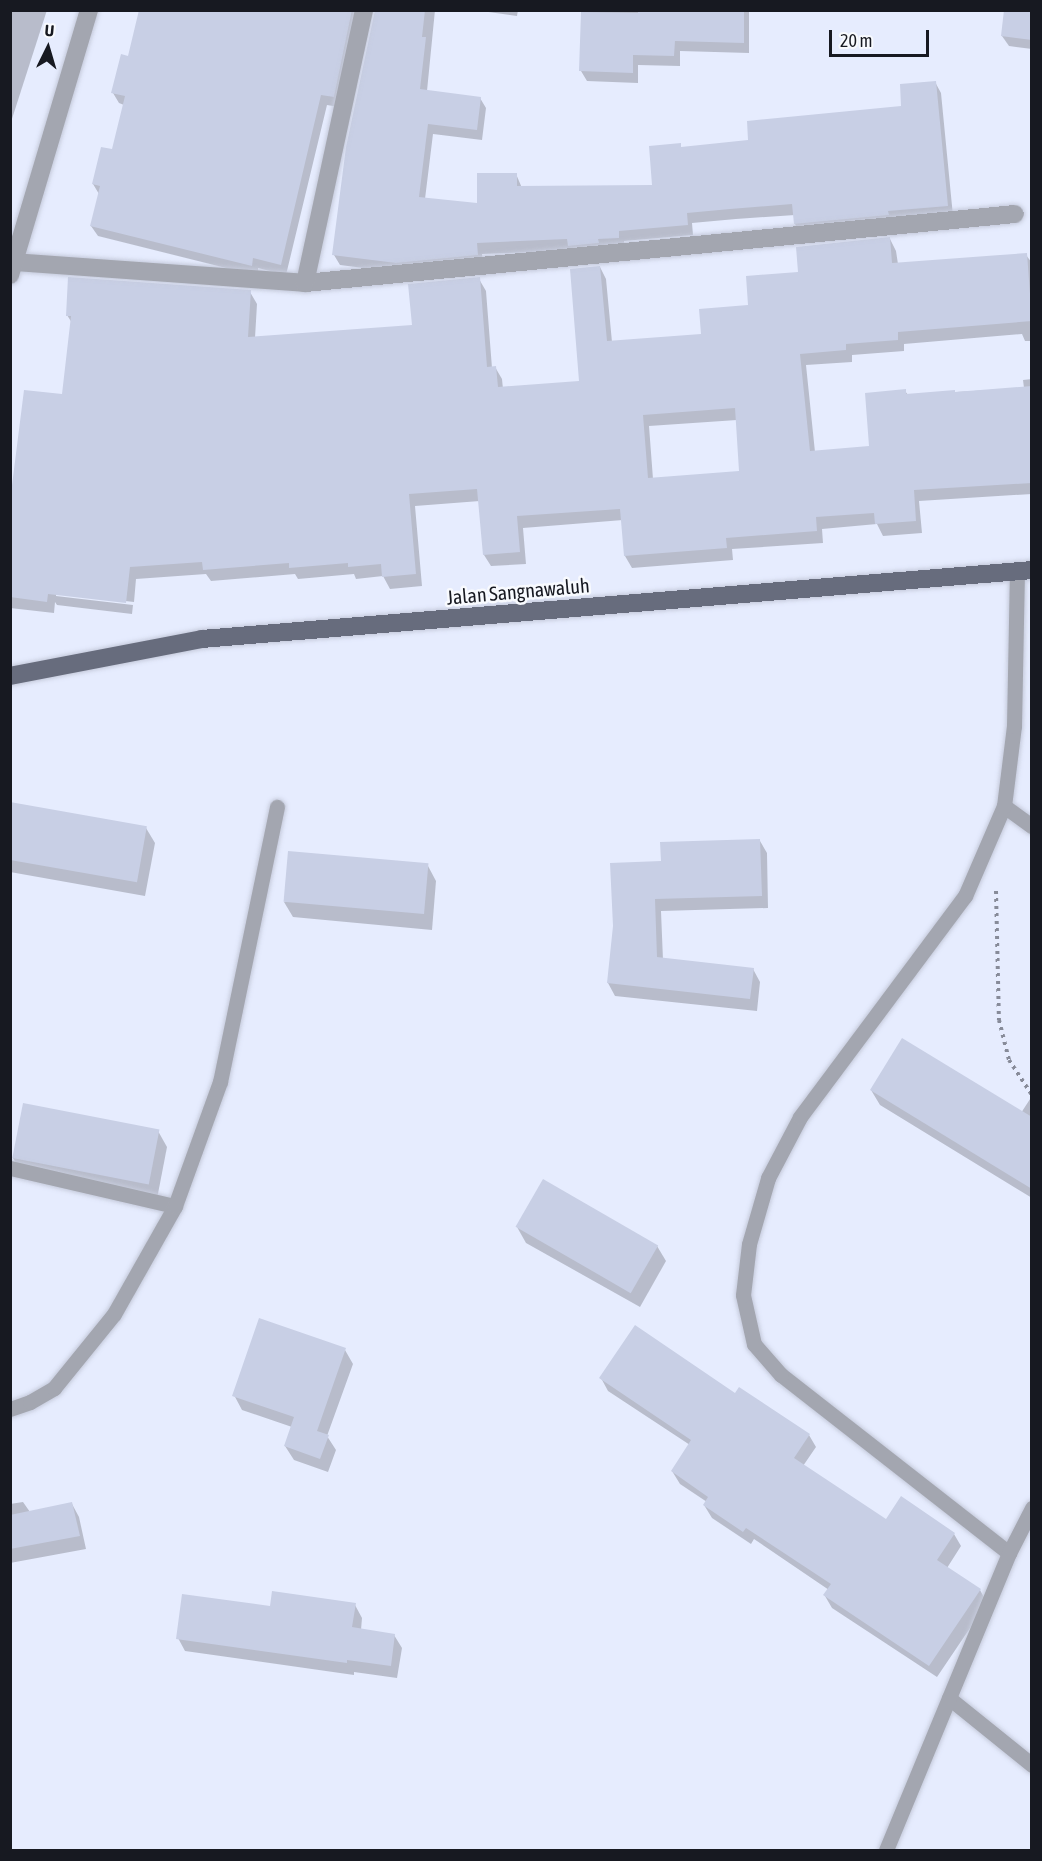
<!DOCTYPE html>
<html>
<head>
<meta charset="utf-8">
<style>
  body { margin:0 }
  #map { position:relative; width:1042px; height:1861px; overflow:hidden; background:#e6ecfe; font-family:"Asap Condensed",sans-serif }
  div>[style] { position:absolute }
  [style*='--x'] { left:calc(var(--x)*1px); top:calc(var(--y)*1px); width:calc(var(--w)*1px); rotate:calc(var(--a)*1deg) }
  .shadow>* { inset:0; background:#0003 }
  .building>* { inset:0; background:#c8cfe5; transform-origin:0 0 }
  .path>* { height:4px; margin-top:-2px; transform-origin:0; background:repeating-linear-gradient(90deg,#878b99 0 3px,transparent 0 7.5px) }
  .roads { filter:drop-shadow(0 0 2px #c5cadb) drop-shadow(0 0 2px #c5cadb) }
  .lane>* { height:15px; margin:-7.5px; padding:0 7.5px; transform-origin:7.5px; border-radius:7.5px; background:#a3a6b0 }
  .street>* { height:18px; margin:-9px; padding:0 9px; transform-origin:9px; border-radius:9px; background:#a3a6b0 }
  .primary>* { height:18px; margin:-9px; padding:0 9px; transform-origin:9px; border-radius:9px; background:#676c7d }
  span { translate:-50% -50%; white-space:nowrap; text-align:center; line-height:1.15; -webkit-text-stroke:5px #f8fafe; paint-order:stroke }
  .street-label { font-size:20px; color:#171921 }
  .frame { position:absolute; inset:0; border:12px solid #171921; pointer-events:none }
  .north { position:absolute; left:18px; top:18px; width:60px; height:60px; -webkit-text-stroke:4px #f8fafe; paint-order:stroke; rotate:5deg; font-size:16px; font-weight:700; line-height:24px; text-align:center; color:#171921 }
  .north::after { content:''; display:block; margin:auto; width:21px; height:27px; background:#171921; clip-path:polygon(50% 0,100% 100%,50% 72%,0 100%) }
  .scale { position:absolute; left:829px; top:30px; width:100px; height:27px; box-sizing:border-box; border:3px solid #171921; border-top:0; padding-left:8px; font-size:18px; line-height:21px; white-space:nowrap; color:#171921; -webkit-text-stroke:4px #f8fafe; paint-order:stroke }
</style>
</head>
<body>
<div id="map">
  <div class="shadow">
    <div style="clip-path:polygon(10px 10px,47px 10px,10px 125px)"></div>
    <div style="clip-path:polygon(155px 10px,368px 10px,339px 107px,327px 105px,286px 275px,258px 268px,258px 276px,98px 236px,91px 226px,99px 194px,93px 184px,113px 151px,124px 105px,119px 103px,113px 93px)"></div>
    <div style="clip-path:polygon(376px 10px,435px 10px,427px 91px,480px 98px,486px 108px,482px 140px,433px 134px,425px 199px,478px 205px,516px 174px,522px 188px,654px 186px,682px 148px,750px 142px,903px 108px,935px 82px,941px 93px,953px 216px,801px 234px,795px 224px,795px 215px,736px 219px,692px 223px,693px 235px,624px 241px,624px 249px,482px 254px,483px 265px,403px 273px,340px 265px,334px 255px)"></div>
    <div style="clip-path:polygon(474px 10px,518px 10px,517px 16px)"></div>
    <div style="clip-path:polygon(582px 10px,749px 10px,749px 53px,680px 51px,680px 66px,638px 65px,638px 83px,587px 81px,581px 71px)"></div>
    <div style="clip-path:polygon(1032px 10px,1032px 49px,1009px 46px,1002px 36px)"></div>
    <div style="clip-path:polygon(evenodd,890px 239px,896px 251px,898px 264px,1026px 255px,1032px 263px,1032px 341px,1025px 341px,1022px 334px,904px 344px,904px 351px,852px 355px,852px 362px,806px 365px,815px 452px,870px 447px,905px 391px,908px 395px,1024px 388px,1023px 380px,1032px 379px,1032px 494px,919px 501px,922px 533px,883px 536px,877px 524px,822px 529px,823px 543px,732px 549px,733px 560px,632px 568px,625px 556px,623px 520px,523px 528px,526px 564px,491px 566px,484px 555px,480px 501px,415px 506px,422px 586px,390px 589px,383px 576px,356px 579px,354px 574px,298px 579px,295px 574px,211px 581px,206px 574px,136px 579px,134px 602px,56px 593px,56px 596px,133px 605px,132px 614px,57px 605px,55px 602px,54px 613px,10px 608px,10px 493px,13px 494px,64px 396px,72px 323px,67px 315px,250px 292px,257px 304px,255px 338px,413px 326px,479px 279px,486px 291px,492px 368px,495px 367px,502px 379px,503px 389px,580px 383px,600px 267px,606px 279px,612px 342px,703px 335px,799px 273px,890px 239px,737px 420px,741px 472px,653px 479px,649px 426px,737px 420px)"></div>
    <div style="clip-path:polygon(10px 803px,146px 828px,155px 843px,145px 896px,10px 872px)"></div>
    <div style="clip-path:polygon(760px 841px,767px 853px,768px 908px,661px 911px,663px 960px,753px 969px,760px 982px,757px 1011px,615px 996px,608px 983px,614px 926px,662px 863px)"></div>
    <div style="clip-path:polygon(428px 866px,436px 881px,432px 930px,293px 917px,284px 902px)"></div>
    <div style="clip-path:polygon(871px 1090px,1021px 1113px,1032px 1096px,1032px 1198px,880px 1105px)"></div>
    <div style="clip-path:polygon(158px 1131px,167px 1147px,156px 1204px,22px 1174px,13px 1158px)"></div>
    <div style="clip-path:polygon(517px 1227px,657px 1246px,666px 1261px,640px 1307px,526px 1243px)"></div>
    <div style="clip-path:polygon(345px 1350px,353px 1364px,327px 1436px,336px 1450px,328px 1472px,294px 1460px,285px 1446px,292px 1427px,242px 1410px,234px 1395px)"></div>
    <div style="clip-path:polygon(601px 1378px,736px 1395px,809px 1435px,816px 1447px,803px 1466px,886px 1521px,954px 1534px,961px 1546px,947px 1568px,980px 1590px,987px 1603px,937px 1677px,832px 1608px,825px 1596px,829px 1590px,754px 1539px,751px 1544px,712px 1518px,704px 1505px,707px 1502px,680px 1484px,672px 1471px,690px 1445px,608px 1391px)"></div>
    <div style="clip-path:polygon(23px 1502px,30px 1512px,72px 1504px,79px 1517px,86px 1549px,10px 1563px,10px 1504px)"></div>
    <div style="clip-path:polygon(355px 1605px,362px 1618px,361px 1630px,394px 1635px,402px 1648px,397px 1678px,354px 1672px,354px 1675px,185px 1651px,178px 1638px,271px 1608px)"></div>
  </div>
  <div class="building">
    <div style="clip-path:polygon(139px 10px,352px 10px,334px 97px,321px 95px,281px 265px,253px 258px,252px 266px,90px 226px,100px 186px,92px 184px,101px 147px,112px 149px,125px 96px,111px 93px,121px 54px,128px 56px)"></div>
    <div style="clip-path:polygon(375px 10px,425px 10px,422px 37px,426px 37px,420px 89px,481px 97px,477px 130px,428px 124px,419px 197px,477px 203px,477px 173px,517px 173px,517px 186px,652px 185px,649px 146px,681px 143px,681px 147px,748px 140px,747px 121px,901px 106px,900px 84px,936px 81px,948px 206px,888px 211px,889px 215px,794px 224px,792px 204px,730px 209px,687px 213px,688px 225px,619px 231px,619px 238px,598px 239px,599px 243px,568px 246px,567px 239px,477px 243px,478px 255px,396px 263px,332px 255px,346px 147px)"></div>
    <div style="clip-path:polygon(638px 10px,744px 10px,744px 43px,675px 41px,674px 56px,633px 55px,633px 73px,579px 71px,581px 12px,638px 13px)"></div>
    <div style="clip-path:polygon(1004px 10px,1032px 10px,1032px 40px,1001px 36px)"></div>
    <div style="clip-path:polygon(evenodd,890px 237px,892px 263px,1027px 253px,1032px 321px,898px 332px,898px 340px,846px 344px,846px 350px,800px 354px,810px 451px,869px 446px,865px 393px,906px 389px,906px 394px,955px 390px,955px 392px,1032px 386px,1032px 483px,914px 490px,916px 521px,875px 524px,874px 513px,816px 517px,817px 531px,726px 538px,727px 548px,624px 556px,620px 509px,517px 516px,520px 552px,483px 555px,477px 489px,409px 494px,416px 574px,382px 577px,381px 564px,348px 567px,348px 563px,289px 568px,289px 563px,203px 570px,202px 562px,130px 567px,126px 603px,48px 594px,47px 602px,10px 597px,10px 501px,24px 390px,62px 394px,71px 316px,66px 316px,68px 277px,251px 290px,248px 337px,412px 325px,408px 284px,480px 277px,487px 367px,496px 366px,498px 387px,579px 381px,570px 269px,600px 266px,607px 341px,701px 334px,699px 309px,748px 305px,746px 276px,798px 272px,796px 247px,890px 237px,735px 408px,739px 471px,648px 478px,643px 415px,735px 408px)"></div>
    <div style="left:10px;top:802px;width:139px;height:57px;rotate:10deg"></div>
    <div style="clip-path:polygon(760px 839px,762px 896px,655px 899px,657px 957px,754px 968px,750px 999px,607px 983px,613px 926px,610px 863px,661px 861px,660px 842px)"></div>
    <div style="left:288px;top:851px;width:141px;height:51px;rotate:5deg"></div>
    <div style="clip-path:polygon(902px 1038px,1032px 1117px,1032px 1189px,870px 1090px)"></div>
    <div style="left:23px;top:1103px;width:139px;height:56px;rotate:11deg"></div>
    <div style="left:543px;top:1179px;width:133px;height:55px;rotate:30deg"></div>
    <div style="clip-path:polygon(259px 1318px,346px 1348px,317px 1431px,329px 1435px,320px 1459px,284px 1446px,294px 1417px,232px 1396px)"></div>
    <div style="clip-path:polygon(635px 1325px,735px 1393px,739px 1387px,810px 1434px,794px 1458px,886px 1519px,901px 1496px,955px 1533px,937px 1560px,981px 1589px,929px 1666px,823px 1595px,831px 1584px,746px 1528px,743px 1532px,703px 1505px,708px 1497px,671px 1471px,691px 1440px,599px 1378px)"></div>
    <div style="clip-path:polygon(72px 1502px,80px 1536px,10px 1549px,10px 1515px)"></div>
    <div style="clip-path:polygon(272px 1591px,356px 1603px,352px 1627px,395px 1634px,391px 1666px,347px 1660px,347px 1663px,176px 1639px,182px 1594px,270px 1606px)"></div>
  </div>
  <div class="path">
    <div style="--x:996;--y:891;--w:129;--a:88.7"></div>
    <div style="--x:999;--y:1020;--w:41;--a:76"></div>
    <div style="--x:1009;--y:1060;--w:42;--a:56.7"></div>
  </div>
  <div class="roads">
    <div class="lane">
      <div style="--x:1004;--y:806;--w:34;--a:36"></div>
      <div style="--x:10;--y:1168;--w:169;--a:13"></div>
      <div style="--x:10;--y:1409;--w:21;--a:-19"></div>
      <div style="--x:30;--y:1402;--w:28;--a:-30"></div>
      <div style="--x:54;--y:1388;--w:95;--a:-51"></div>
      <div style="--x:114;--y:1314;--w:124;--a:-60.5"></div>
      <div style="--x:175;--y:1206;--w:132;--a:-70.1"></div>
      <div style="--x:220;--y:1082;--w:281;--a:-78.3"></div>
      <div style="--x:1009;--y:1553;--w:289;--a:-142"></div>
      <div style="--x:781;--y:1375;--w:41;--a:-131.1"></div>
      <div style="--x:754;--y:1344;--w:50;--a:-102.7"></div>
      <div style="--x:743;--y:1295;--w:51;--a:-83.3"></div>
      <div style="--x:749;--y:1244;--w:69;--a:-73.9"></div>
      <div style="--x:768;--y:1178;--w:69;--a:-62.3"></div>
      <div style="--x:800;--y:1117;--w:276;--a:-53.3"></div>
      <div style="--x:965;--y:896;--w:98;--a:-66.6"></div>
      <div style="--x:1004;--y:806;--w:81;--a:-82.9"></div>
      <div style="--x:1014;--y:726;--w:155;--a:-88.9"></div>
      <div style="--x:949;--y:1698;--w:107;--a:38.9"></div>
      <div style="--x:886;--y:1850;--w:321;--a:-67.5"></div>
      <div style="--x:1009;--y:1553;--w:51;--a:-62.9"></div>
    </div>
    <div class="street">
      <div style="--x:14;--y:262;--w:292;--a:4.1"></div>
      <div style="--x:305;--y:283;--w:713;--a:-5.55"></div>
      <div style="--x:10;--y:275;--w:277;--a:-73.4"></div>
      <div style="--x:305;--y:283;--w:279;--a:-77.8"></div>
    </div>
    <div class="primary">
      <div style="--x:10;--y:676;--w:196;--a:-10.9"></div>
      <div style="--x:202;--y:639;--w:833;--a:-4.75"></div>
    </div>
  </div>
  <div class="street-label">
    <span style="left:518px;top:591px;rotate:-5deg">Jalan Sangnawaluh</span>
  </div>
  <div class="frame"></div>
  <div class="north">U</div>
  <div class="scale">20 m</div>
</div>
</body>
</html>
